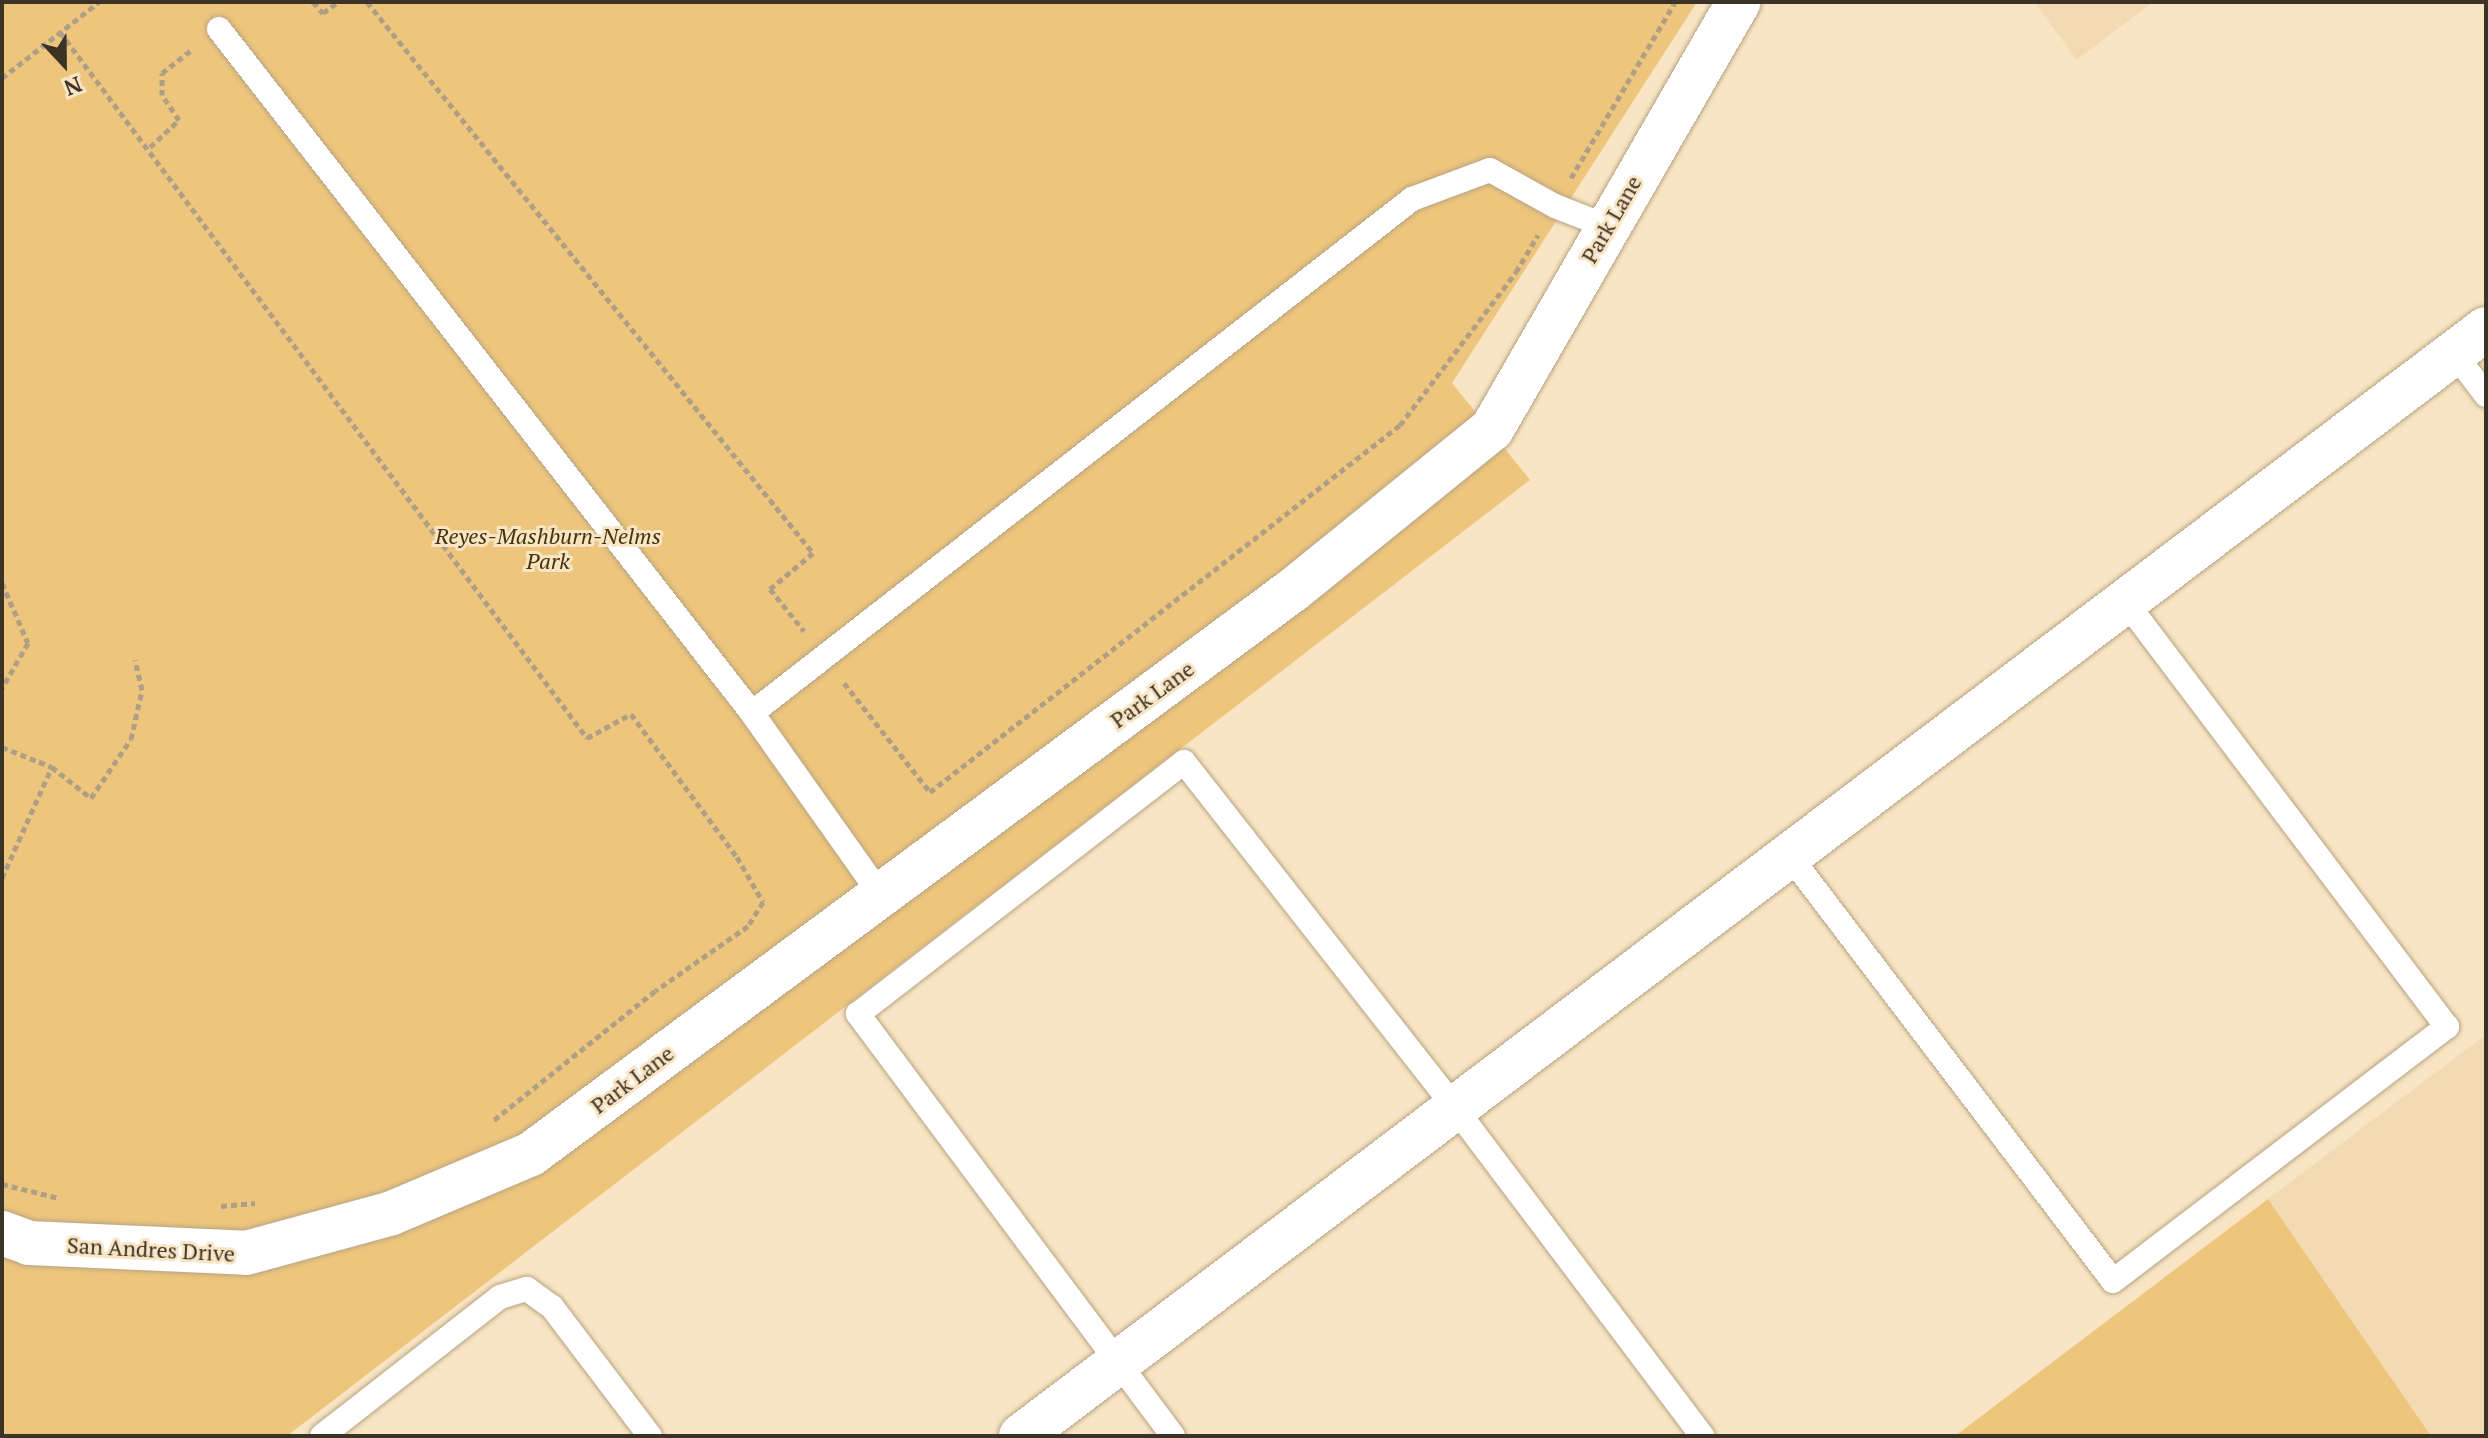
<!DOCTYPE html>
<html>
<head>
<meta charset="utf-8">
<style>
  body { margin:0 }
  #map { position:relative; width:2488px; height:1438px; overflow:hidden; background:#f9e5c3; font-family:"PT Serif",serif }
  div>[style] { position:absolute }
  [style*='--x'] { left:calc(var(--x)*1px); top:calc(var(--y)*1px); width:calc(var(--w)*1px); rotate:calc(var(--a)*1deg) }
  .built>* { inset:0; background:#f2dab2 }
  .green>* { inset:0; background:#edc57c }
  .path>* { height:5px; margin-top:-2.5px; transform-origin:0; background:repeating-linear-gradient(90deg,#ae9f85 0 6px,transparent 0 10px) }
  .roads { filter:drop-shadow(0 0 2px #b6a383) drop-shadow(0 0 2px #b6a383) }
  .lane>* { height:24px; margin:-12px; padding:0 12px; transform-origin:12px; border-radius:12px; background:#fff }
  .street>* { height:44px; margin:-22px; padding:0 22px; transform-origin:22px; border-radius:22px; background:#fff }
  .secondary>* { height:44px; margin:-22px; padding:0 22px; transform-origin:22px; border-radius:22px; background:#fff }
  span { translate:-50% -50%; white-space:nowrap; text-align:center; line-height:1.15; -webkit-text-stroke:6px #f9e5c3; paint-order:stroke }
  .street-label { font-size:22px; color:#3b3326 }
  .park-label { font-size:22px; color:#46330c; font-style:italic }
  .frame { position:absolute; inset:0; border:4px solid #3b3326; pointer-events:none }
  .north { position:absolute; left:24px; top:24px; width:80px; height:80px; -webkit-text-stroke:6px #f9e5c3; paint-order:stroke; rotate:158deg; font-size:22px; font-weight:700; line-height:32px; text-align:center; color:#3b3326 }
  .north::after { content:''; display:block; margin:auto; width:28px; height:36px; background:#3b3326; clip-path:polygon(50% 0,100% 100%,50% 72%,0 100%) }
</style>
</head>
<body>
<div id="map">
  <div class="built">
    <div style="clip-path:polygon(2034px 2px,2153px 2px,2077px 60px)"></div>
    <div style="clip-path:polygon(2486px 1035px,2486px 1436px,2431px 1436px,2268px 1199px)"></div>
  </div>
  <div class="green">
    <div style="clip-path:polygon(2px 2px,1697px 2px,1452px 383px,1530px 480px,287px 1436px,2px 1436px)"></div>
    <div style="clip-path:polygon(2268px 1199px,2431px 1436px,1955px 1436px)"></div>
  </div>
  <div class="path">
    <div style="--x:313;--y:2;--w:15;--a:48"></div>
    <div style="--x:323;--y:13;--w:19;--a:-36"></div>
    <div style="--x:367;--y:2;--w:709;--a:51.01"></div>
    <div style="--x:813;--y:553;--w:56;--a:140.1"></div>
    <div style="--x:770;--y:589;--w:54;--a:51"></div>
    <div style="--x:60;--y:32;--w:881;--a:53.26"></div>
    <div style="--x:587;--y:738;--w:50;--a:-28.6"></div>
    <div style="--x:631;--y:714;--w:178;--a:53.5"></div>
    <div style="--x:737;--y:857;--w:52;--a:60"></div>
    <div style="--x:763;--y:902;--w:28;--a:122"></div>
    <div style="--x:748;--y:926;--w:113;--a:145"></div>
    <div style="--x:655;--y:991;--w:208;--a:141.3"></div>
    <div style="--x:2;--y:78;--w:123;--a:-38.1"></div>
    <div style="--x:150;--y:147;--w:40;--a:-43"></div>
    <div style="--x:179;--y:120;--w:30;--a:-124"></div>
    <div style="--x:162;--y:95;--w:22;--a:-90"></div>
    <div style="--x:162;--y:73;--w:39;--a:-38"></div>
    <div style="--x:1571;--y:178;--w:204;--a:-59.4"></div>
    <div style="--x:2;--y:583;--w:65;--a:66.6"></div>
    <div style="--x:28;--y:643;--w:52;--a:120"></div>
    <div style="--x:844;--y:683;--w:139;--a:51.7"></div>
    <div style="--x:930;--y:792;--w:596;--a:-37.98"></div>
    <div style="--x:1400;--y:425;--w:192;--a:-52.8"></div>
    <div style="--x:1516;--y:272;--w:43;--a:-59.3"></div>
    <div style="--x:2;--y:747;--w:54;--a:21.8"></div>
    <div style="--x:52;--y:767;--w:50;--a:38.5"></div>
    <div style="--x:91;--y:798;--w:71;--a:-55.9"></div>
    <div style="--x:131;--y:739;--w:50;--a:-77.3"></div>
    <div style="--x:142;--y:690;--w:31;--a:-103"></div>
    <div style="--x:2;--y:878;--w:122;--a:-65.8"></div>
    <div style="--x:2;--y:1184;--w:59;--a:13.8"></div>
    <div style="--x:221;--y:1206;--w:34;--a:-5"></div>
  </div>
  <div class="roads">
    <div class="lane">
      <div style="--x:219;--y:29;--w:867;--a:52.07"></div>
      <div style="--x:752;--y:713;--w:222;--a:54.7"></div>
      <div style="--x:2454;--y:353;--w:53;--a:52.7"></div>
      <div style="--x:752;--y:713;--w:837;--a:-37.91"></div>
      <div style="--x:1412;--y:199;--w:83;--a:-20.4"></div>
      <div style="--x:1490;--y:170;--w:74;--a:29"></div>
      <div style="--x:1555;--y:206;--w:55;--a:21.4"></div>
      <div style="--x:1789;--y:855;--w:535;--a:52.74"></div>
      <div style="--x:2113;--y:1281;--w:420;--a:-37.3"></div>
      <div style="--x:2447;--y:1027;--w:534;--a:-127.08"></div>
      <div style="--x:322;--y:1436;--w:226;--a:-38"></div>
      <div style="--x:500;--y:1297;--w:28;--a:-17"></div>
      <div style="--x:527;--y:1289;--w:31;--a:36"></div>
      <div style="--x:552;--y:1307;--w:162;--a:52.8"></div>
      <div style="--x:1173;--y:1436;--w:527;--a:-126.74"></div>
      <div style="--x:858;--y:1014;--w:412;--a:-37.7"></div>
      <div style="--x:1184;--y:762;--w:439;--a:51.9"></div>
      <div style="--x:1455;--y:1108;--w:411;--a:53"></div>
    </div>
    <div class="street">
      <div style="--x:392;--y:1213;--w:151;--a:-23"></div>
      <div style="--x:531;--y:1154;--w:948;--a:-36.51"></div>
      <div style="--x:1293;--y:590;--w:256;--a:-39"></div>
      <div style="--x:1492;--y:429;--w:493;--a:-60"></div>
      <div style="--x:1021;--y:1436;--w:1836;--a:-37.08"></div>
    </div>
    <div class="secondary">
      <div style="--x:2;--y:1233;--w:29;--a:20"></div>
      <div style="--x:29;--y:1243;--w:217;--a:2.6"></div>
      <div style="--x:246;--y:1253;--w:151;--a:-15.3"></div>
    </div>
  </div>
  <div class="street-label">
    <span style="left:1611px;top:219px;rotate:-60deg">Park Lane</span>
    <span style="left:1152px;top:694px;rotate:-36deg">Park Lane</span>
    <span style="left:632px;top:1079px;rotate:-37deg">Park Lane</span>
    <span style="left:151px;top:1249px;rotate:3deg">San Andres Drive</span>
  </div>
  <div class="park-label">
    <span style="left:548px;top:548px">Reyes-Mashburn-Nelms<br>Park</span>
  </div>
  <div class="frame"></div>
  <div class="north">N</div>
</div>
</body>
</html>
